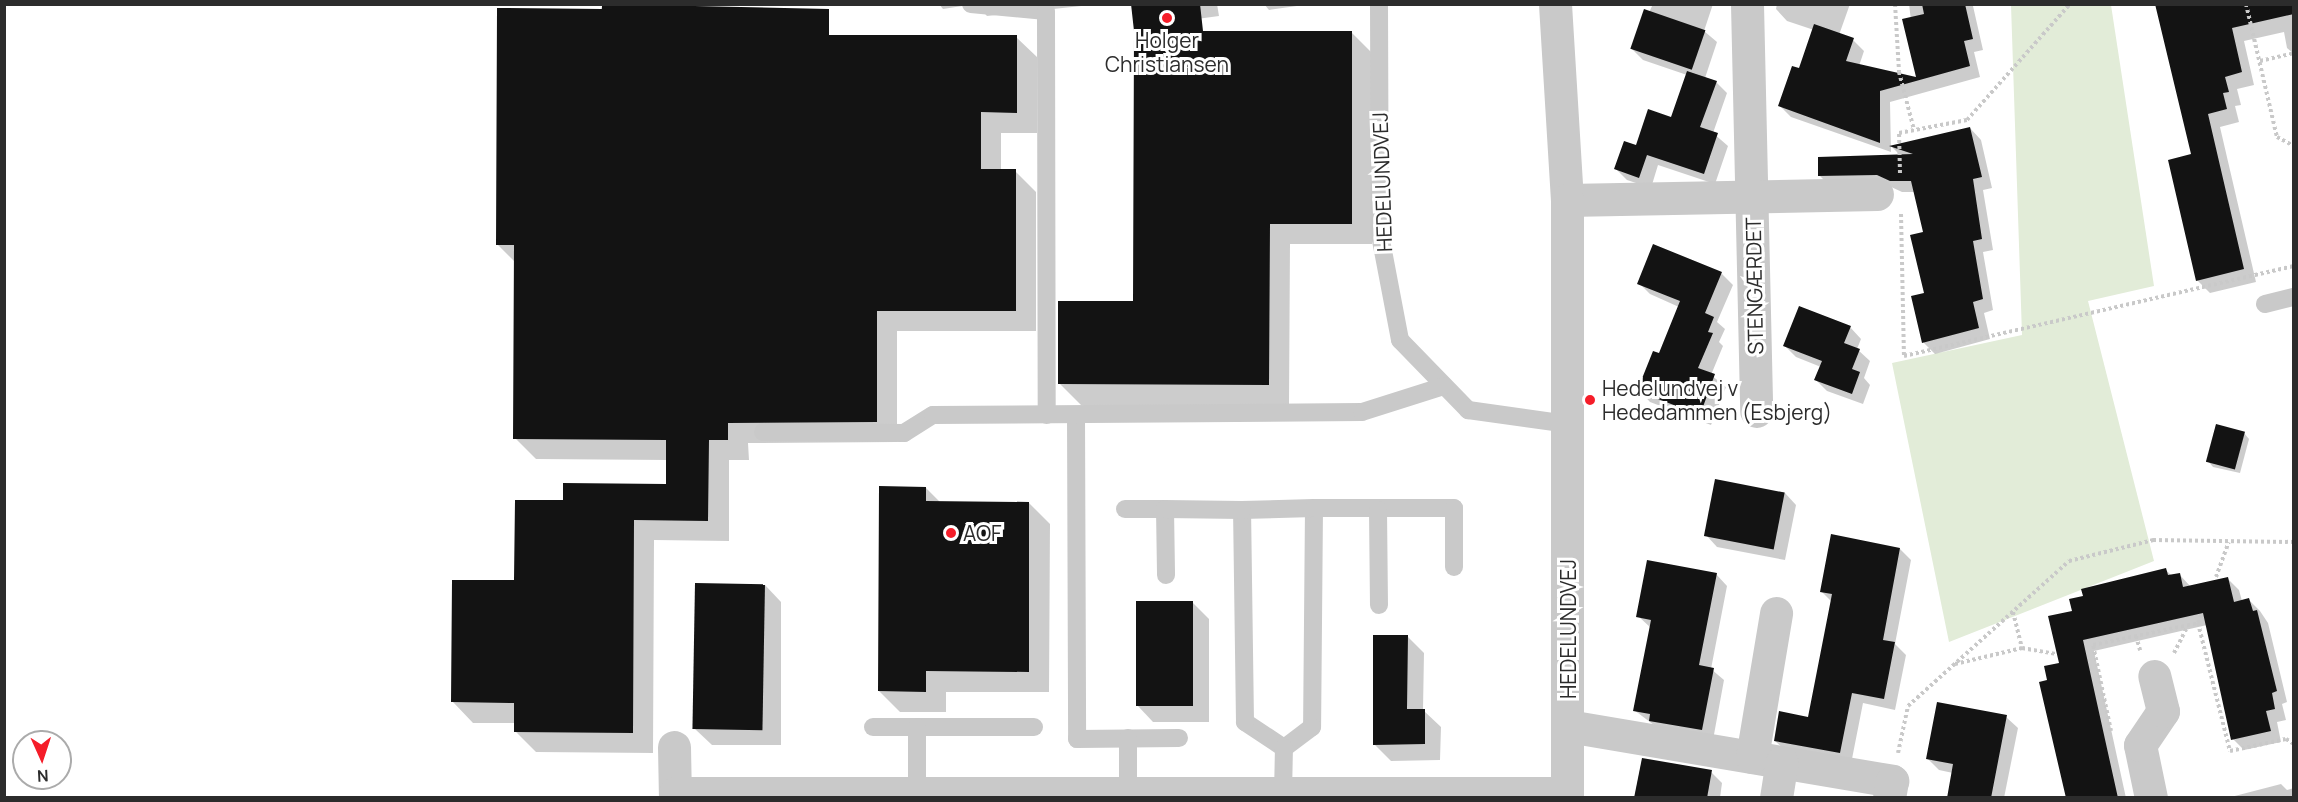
<!DOCTYPE html>
<html>
<head>
<meta charset="utf-8">
<style>
  body { margin:0 }
  #map { position:relative; width:2298px; height:802px; overflow:hidden; background:#fff; font-family:Manrope,sans-serif }
  div>[style] { position:absolute }
  [style*='--x'] { left:calc(var(--x)*1px); top:calc(var(--y)*1px); width:calc(var(--w)*1px); rotate:calc(var(--a)*1deg) }
  .green>* { inset:0; background:#e2ecd8 }
  .shadow>* { inset:0; background:#0003 }
  .building>* { inset:0; background:#131313; transform-origin:0 0 }
  .path>* { height:4px; margin-top:-2px; transform-origin:0; background:repeating-linear-gradient(90deg,#c9c9c9 0 3px,transparent 0 6px) }
  .service>* { height:18px; margin:-9px; padding:0 9px; transform-origin:9px; border-radius:9px; background:#c9c9c9 }
  .minor>* { height:33px; margin:-16.5px; padding:0 16.5px; transform-origin:16.5px; border-radius:16.5px; background:#c9c9c9 }
  .tertiary>* { height:33px; margin:-16.5px; padding:0 16.5px; transform-origin:16.5px; border-radius:16.5px; background:#c9c9c9 }
  .dots>* { width:16px; height:16px; translate:-50% -50%; box-sizing:border-box; border:3px solid #fff; border-radius:50% }
  span { translate:-50% -50%; white-space:nowrap; text-align:center; line-height:1.15; -webkit-text-stroke:6px #fff; paint-order:stroke }
  .poi-label { font-size:21px; color:#2c2c2c }
  .left { translate:0 -50%; text-align:left }
  .street-label { font-size:21px; color:#2c2c2c }
  .frame { position:absolute; inset:0; border:6px solid #2c2c2c; pointer-events:none }
  .north { position:absolute; left:12px; top:730px; width:60px; height:60px; box-sizing:border-box; background:#fff; border:2px solid #ababab; border-radius:50%; rotate:177deg; font-size:16px; font-weight:700; line-height:24px; text-align:center; color:#2c2c2c }
  .north::after { content:''; display:block; margin:auto; width:21px; height:27px; background:#f51d29; clip-path:polygon(50% 0,100% 100%,50% 72%,0 100%) }
</style>
</head>
<body>
<div id="map">
  <div class="green">
    <div style="clip-path:polygon(2011px 5px,2111px 5px,2154px 286px,2088px 301px,2154px 561px,1949px 642px,1892px 363px,2022px 335px)"></div>
  </div>
  <div class="shadow">
    <div style="clip-path:polygon(603px 4px,688px 4px,688px 10px,768px 36px,1016px 37px,1037px 57px,1037px 133px,1001px 133px,1001px 171px,1015px 171px,1036px 192px,1036px 331px,897px 331px,897px 442px,748px 443px,749px 460px,729px 460px,729px 541px,654px 540px,653px 753px,536px 752px,515px 731px,515px 723px,473px 723px,453px 702px,516px 582px,565px 502px,667px 485px,667px 460px,536px 459px,515px 438px,516px 263px,497px 244px)"></div>
    <div style="clip-path:polygon(939px 4px,975px 4px,943px 9px)"></div>
    <div style="clip-path:polygon(976px 4px,1100px 4px,987px 16px)"></div>
    <div style="clip-path:polygon(1133px 4px,1217px 4px,1219px 16px,1153px 25px)"></div>
    <div style="clip-path:polygon(1264px 4px,1304px 4px,1304px 5px,1269px 10px)"></div>
    <div style="clip-path:polygon(1653px 4px,1713px 4px,1704px 31px,1717px 42px,1705px 78px,1716px 82px,1727px 93px,1713px 133px,1728px 146px,1715px 184px,1658px 165px,1651px 188px,1627px 180px,1616px 169px,1672px 119px,1687px 75px,1643px 60px,1632px 49px)"></div>
    <div style="clip-path:polygon(1777px 4px,1850px 4px,1839px 35px,1853px 40px,1864px 51px,1859px 66px,1918px 79px,1909px 4px,1979px 4px,1973px 6px,1983px 50px,1974px 52px,1980px 77px,1890px 102px,1891px 152px,1791px 117px,1780px 106px,1800px 70px,1814px 30px,1787px 21px,1776px 9px)"></div>
    <div style="clip-path:polygon(2157px 4px,2294px 4px,2294px 54px,2287px 48px,2284px 32px,2244px 41px,2254px 85px,2237px 89px,2241px 105px,2235px 106px,2239px 122px,2220px 127px,2256px 282px,2210px 293px,2197px 280px,2192px 156px)"></div>
    <div style="clip-path:polygon(1352px 33px,1373px 54px,1372px 244px,1290px 244px,1289px 405px,1081px 405px,1060px 384px,1135px 303px)"></div>
    <div style="clip-path:polygon(1970px 128px,1981px 140px,1992px 188px,1983px 190px,1993px 250px,1983px 252px,1993px 310px,1984px 313px,1990px 339px,1935px 354px,1924px 343px,1912px 297px,1925px 294px,1925px 233px,1915px 192px,1902px 192px,1889px 186px,1831px 187px,1820px 176px,1901px 156px,1892px 147px)"></div>
    <div style="clip-path:polygon(1654px 246px,1722px 274px,1733px 285px,1717px 322px,1725px 329px,1719px 342px,1723px 346px,1711px 375px,1726px 387px,1711px 425px,1650px 402px,1639px 390px,1660px 355px,1679px 307px,1650px 294px,1639px 283px)"></div>
    <div style="clip-path:polygon(1850px 327px,1861px 339px,1857px 349px,1870px 361px,1864px 378px,1870px 385px,1863px 404px,1827px 391px,1816px 380px,1821px 367px,1796px 357px,1785px 346px)"></div>
    <div style="clip-path:polygon(2244px 433px,2249px 439px,2240px 473px,2213px 467px,2208px 461px)"></div>
    <div style="clip-path:polygon(926px 488px,941px 503px,1029px 503px,1050px 524px,1049px 692px,946px 692px,946px 712px,900px 712px,879px 691px)"></div>
    <div style="clip-path:polygon(1785px 493px,1796px 505px,1785px 560px,1717px 547px,1706px 535px)"></div>
    <div style="clip-path:polygon(1900px 549px,1911px 560px,1895px 644px,1906px 655px,1895px 710px,1863px 703px,1851px 764px,1787px 752px,1775px 741px,1810px 719px,1832px 602px,1821px 591px)"></div>
    <div style="clip-path:polygon(2165px 569px,2172px 576px,2179px 574px,2190px 586px,2228px 579px,2239px 590px,2242px 601px,2249px 600px,2260px 611px,2268px 623px,2287px 702px,2282px 704px,2286px 720px,2277px 722px,2281px 742px,2244px 750px,2233px 739px,2207px 625px,2094px 651px,2126px 798px,2075px 798px,2049px 682px,2061px 664px,2074px 612px)"></div>
    <div style="clip-path:polygon(1716px 574px,1727px 586px,1711px 669px,1724px 680px,1713px 740px,1662px 731px,1634px 710px,1651px 628px,1638px 616px)"></div>
    <div style="clip-path:polygon(765px 585px,781px 602px,781px 745px,712px 745px,695px 729px)"></div>
    <div style="clip-path:polygon(1192px 602px,1209px 619px,1209px 722px,1153px 722px,1137px 705px)"></div>
    <div style="clip-path:polygon(1407px 636px,1424px 653px,1423px 710px,1441px 727px,1440px 760px,1391px 761px,1374px 744px)"></div>
    <div style="clip-path:polygon(2006px 717px,2018px 728px,2004px 798px,1948px 798px,1953px 773px,1939px 770px,1928px 759px)"></div>
    <div style="clip-path:polygon(1711px 772px,1722px 783px,1720px 798px,1636px 798px)"></div>
    <div style="clip-path:polygon(2281px 784px,2287px 790px,2294px 788px,2294px 798px,2227px 798px)"></div>
  </div>
  <div class="building">
    <div style="clip-path:polygon(602px 4px,829px 9px,829px 35px,1017px 35px,1017px 113px,981px 112px,981px 169px,1016px 169px,1016px 311px,877px 311px,877px 422px,728px 423px,728px 440px,709px 440px,708px 521px,634px 520px,633px 733px,514px 732px,514px 703px,451px 702px,452px 580px,514px 580px,515px 500px,563px 500px,563px 483px,666px 484px,666px 440px,513px 439px,514px 245px,496px 245px,497px 8px,602px 9px)"></div>
    <div style="clip-path:polygon(1131px 4px,1200px 4px,1203px 31px,1352px 31px,1352px 224px,1270px 224px,1269px 385px,1058px 384px,1058px 301px,1133px 301px,1134px 31px)"></div>
    <div style="clip-path:polygon(1922px 4px,1965px 4px,1973px 39px,1964px 41px,1970px 66px,1880px 91px,1880px 143px,1778px 106px,1792px 66px,1799px 68px,1814px 24px,1854px 38px,1846px 61px,1916px 77px,1902px 19px,1924px 14px)"></div>
    <div style="clip-path:polygon(2155px 4px,2293px 4px,2294px 14px,2232px 28px,2242px 72px,2225px 77px,2229px 92px,2223px 93px,2227px 109px,2208px 114px,2244px 269px,2196px 281px,2168px 160px,2191px 154px)"></div>
    <div style="left:1644px;top:9px;width:65px;height:42px;rotate:19deg"></div>
    <div style="clip-path:polygon(1687px 71px,1717px 81px,1700px 127px,1718px 133px,1704px 174px,1647px 155px,1639px 178px,1614px 169px,1624px 141px,1636px 145px,1648px 109px,1671px 117px)"></div>
    <div style="clip-path:polygon(1970px 127px,1982px 177px,1973px 179px,1982px 239px,1973px 241px,1983px 299px,1973px 302px,1979px 328px,1922px 343px,1911px 296px,1924px 293px,1910px 235px,1923px 232px,1911px 181px,1890px 181px,1877px 175px,1818px 176px,1818px 157px,1913px 154px,1889px 146px)"></div>
    <div style="clip-path:polygon(1653px 244px,1722px 272px,1705px 313px,1714px 317px,1708px 332px,1713px 333px,1698px 368px,1715px 374px,1700px 415px,1637px 391px,1653px 351px,1659px 353px,1680px 301px,1637px 284px)"></div>
    <div style="clip-path:polygon(1799px 306px,1851px 326px,1844px 343px,1860px 349px,1852px 369px,1860px 372px,1852px 394px,1814px 380px,1822px 361px,1783px 346px)"></div>
    <div style="left:2216px;top:424px;width:30px;height:39px;rotate:15deg"></div>
    <div style="left:1715px;top:479px;width:71px;height:58px;rotate:11deg"></div>
    <div style="clip-path:polygon(879px 486px,926px 487px,926px 501px,1029px 502px,1029px 672px,926px 671px,926px 692px,878px 691px)"></div>
    <div style="clip-path:polygon(1831px 534px,1900px 548px,1883px 640px,1895px 642px,1884px 699px,1852px 693px,1840px 753px,1774px 741px,1779px 711px,1808px 717px,1832px 594px,1820px 592px)"></div>
    <div style="clip-path:polygon(1647px 560px,1717px 573px,1699px 665px,1714px 668px,1702px 730px,1649px 721px,1650px 714px,1633px 711px,1651px 620px,1636px 617px)"></div>
    <div style="clip-path:polygon(2166px 568px,2168px 575px,2180px 573px,2183px 587px,2228px 577px,2234px 602px,2249px 598px,2253px 611px,2257px 610px,2277px 691px,2272px 693px,2275px 709px,2266px 711px,2271px 731px,2231px 740px,2203px 613px,2083px 640px,2118px 798px,2066px 798px,2039px 682px,2047px 680px,2044px 666px,2059px 663px,2048px 616px,2072px 611px,2069px 599px,2083px 596px,2081px 589px)"></div>
    <div style="left:695px;top:583px;width:70px;height:146px;rotate:1deg"></div>
    <div style="left:1136px;top:601px;width:57px;height:105px"></div>
    <div style="clip-path:polygon(1373px 635px,1408px 635px,1407px 709px,1425px 709px,1425px 744px,1373px 745px)"></div>
    <div style="clip-path:polygon(1937px 702px,2007px 715px,1991px 798px,1947px 798px,1953px 764px,1926px 759px)"></div>
    <div style="clip-path:polygon(1642px 758px,1712px 770px,1707px 798px,1634px 798px)"></div>
  </div>
  <div class="path">
    <div style="--x:1895;--y:4;--w:68;--a:86.6"></div>
    <div style="--x:1899;--y:72;--w:60;--a:75.5"></div>
    <div style="--x:2246;--y:4;--w:137;--a:76.9"></div>
    <div style="--x:2277;--y:137;--w:19;--a:28"></div>
    <div style="--x:2260;--y:61;--w:35;--a:-13"></div>
    <div style="--x:1900;--y:173;--w:40;--a:-91.4"></div>
    <div style="--x:1899;--y:133;--w:69;--a:-10.8"></div>
    <div style="--x:1967;--y:120;--w:155;--a:-48.4"></div>
    <div style="--x:1901;--y:214;--w:142;--a:88.8"></div>
    <div style="--x:1904;--y:356;--w:400;--a:-13"></div>
    <div style="--x:2216;--y:577;--w:37;--a:-70"></div>
    <div style="--x:2013;--y:612;--w:37;--a:76"></div>
    <div style="--x:2198;--y:623;--w:9;--a:-69"></div>
    <div style="--x:2136;--y:636;--w:15;--a:74"></div>
    <div style="--x:2174;--y:653;--w:29;--a:-63"></div>
    <div style="--x:1955;--y:664;--w:69;--a:-13.4"></div>
    <div style="--x:2022;--y:648;--w:34;--a:10"></div>
    <div style="--x:2111;--y:731;--w:88;--a:-101.8"></div>
    <div style="--x:2093;--y:645;--w:107;--a:-11.8"></div>
    <div style="--x:2198;--y:623;--w:132;--a:76"></div>
    <div style="--x:2230;--y:751;--w:57;--a:-12.1"></div>
    <div style="--x:2286;--y:739;--w:9;--a:32"></div>
    <div style="--x:1898;--y:753;--w:48;--a:-78"></div>
    <div style="--x:1908;--y:706;--w:217;--a:-42"></div>
    <div style="--x:2069;--y:561;--w:87;--a:-14"></div>
    <div style="--x:2153;--y:540;--w:141;--a:0.8"></div>
  </div>
  <div class="service">
    <div style="--x:971;--y:4;--w:75;--a:5.3"></div>
    <div style="--x:1046;--y:11;--w:404;--a:89.9"></div>
    <div style="--x:1379;--y:4;--w:231;--a:89.8"></div>
    <div style="--x:1380;--y:235;--w:107;--a:79.2"></div>
    <div style="--x:1400;--y:340;--w:98;--a:45.8"></div>
    <div style="--x:1468;--y:410;--w:100;--a:8"></div>
    <div style="--x:2265;--y:304;--w:30;--a:-14"></div>
    <div style="--x:1076;--y:415;--w:324;--a:89.8"></div>
    <div style="--x:1077;--y:739;--w:102;--a:-0.6"></div>
    <div style="--x:763;--y:432;--w:141;--a:0.4"></div>
    <div style="--x:904;--y:433;--w:34;--a:-32"></div>
    <div style="--x:933;--y:415;--w:429;--a:-0.4"></div>
    <div style="--x:1362;--y:412;--w:86;--a:-17.6"></div>
    <div style="--x:1314;--y:508;--w:219;--a:90.5"></div>
    <div style="--x:1312;--y:727;--w:35;--a:143"></div>
    <div style="--x:1284;--y:748;--w:47;--a:-146.3"></div>
    <div style="--x:1245;--y:722;--w:212;--a:-90.8"></div>
    <div style="--x:1242;--y:510;--w:72;--a:-1.6"></div>
    <div style="--x:1314;--y:508;--w:140;--a:0"></div>
    <div style="--x:1454;--y:508;--w:59;--a:90"></div>
    <div style="--x:1125;--y:509;--w:40;--a:0"></div>
    <div style="--x:1165;--y:509;--w:66;--a:89.1"></div>
    <div style="--x:1165;--y:509;--w:77;--a:0.7"></div>
    <div style="--x:1378;--y:510;--w:95;--a:89.4"></div>
    <div style="--x:873;--y:727;--w:161;--a:0"></div>
    <div style="--x:917;--y:727;--w:66;--a:90"></div>
    <div style="--x:1128;--y:794;--w:56;--a:-90"></div>
    <div style="--x:1283;--y:794;--w:46;--a:-88.8"></div>
  </div>
  <div class="minor">
    <div style="--x:1747;--y:4;--w:407;--a:88.7"></div>
    <div style="--x:1567;--y:200;--w:310;--a:-1.1"></div>
    <div style="--x:1568;--y:726;--w:329;--a:9.6"></div>
    <div style="--x:1892;--y:781;--w:17;--a:100"></div>
    <div style="--x:674;--y:747;--w:51;--a:88.9"></div>
    <div style="--x:1752;--y:757;--w:146;--a:-80.5"></div>
    <div style="--x:675;--y:793;--w:892;--a:0"></div>
    <div style="--x:1776;--y:798;--w:36;--a:-81"></div>
    <div style="--x:2151;--y:798;--w:54;--a:-101.7"></div>
    <div style="--x:2140;--y:745;--w:41;--a:-55.9"></div>
    <div style="--x:2163;--y:711;--w:36;--a:-104"></div>
  </div>
  <div class="tertiary">
    <div style="--x:1555;--y:4;--w:196;--a:86.5"></div>
    <div style="--x:1567;--y:200;--w:598;--a:90"></div>
  </div>
  <div class="dots">
    <div style="left:1167px;top:18px;background:#f51d29"></div>
    <div style="left:1590px;top:400px;background:#f51d29"></div>
    <div style="left:951px;top:533px;background:#f51d29"></div>
  </div>
  <div class="poi-label">
    <span style="left:1167px;top:52px">Holger<br>Christiansen</span>
    <span class="left" style="left:1602px;top:400px">Hedelundvej v<br>Hededammen (Esbjerg)</span>
    <span class="left" style="left:963px;top:533px">AOF</span>
  </div>
  <div class="street-label">
    <span style="left:1382px;top:182px;rotate:-92deg">HEDELUNDVEJ</span>
    <span style="left:1754px;top:286px;rotate:-91deg">STENGÆRDET</span>
    <span style="left:1568px;top:629px;rotate:-90deg">HEDELUNDVEJ</span>
  </div>
  <div class="frame"></div>
  <div class="north">N</div>
</div>
</body>
</html>
